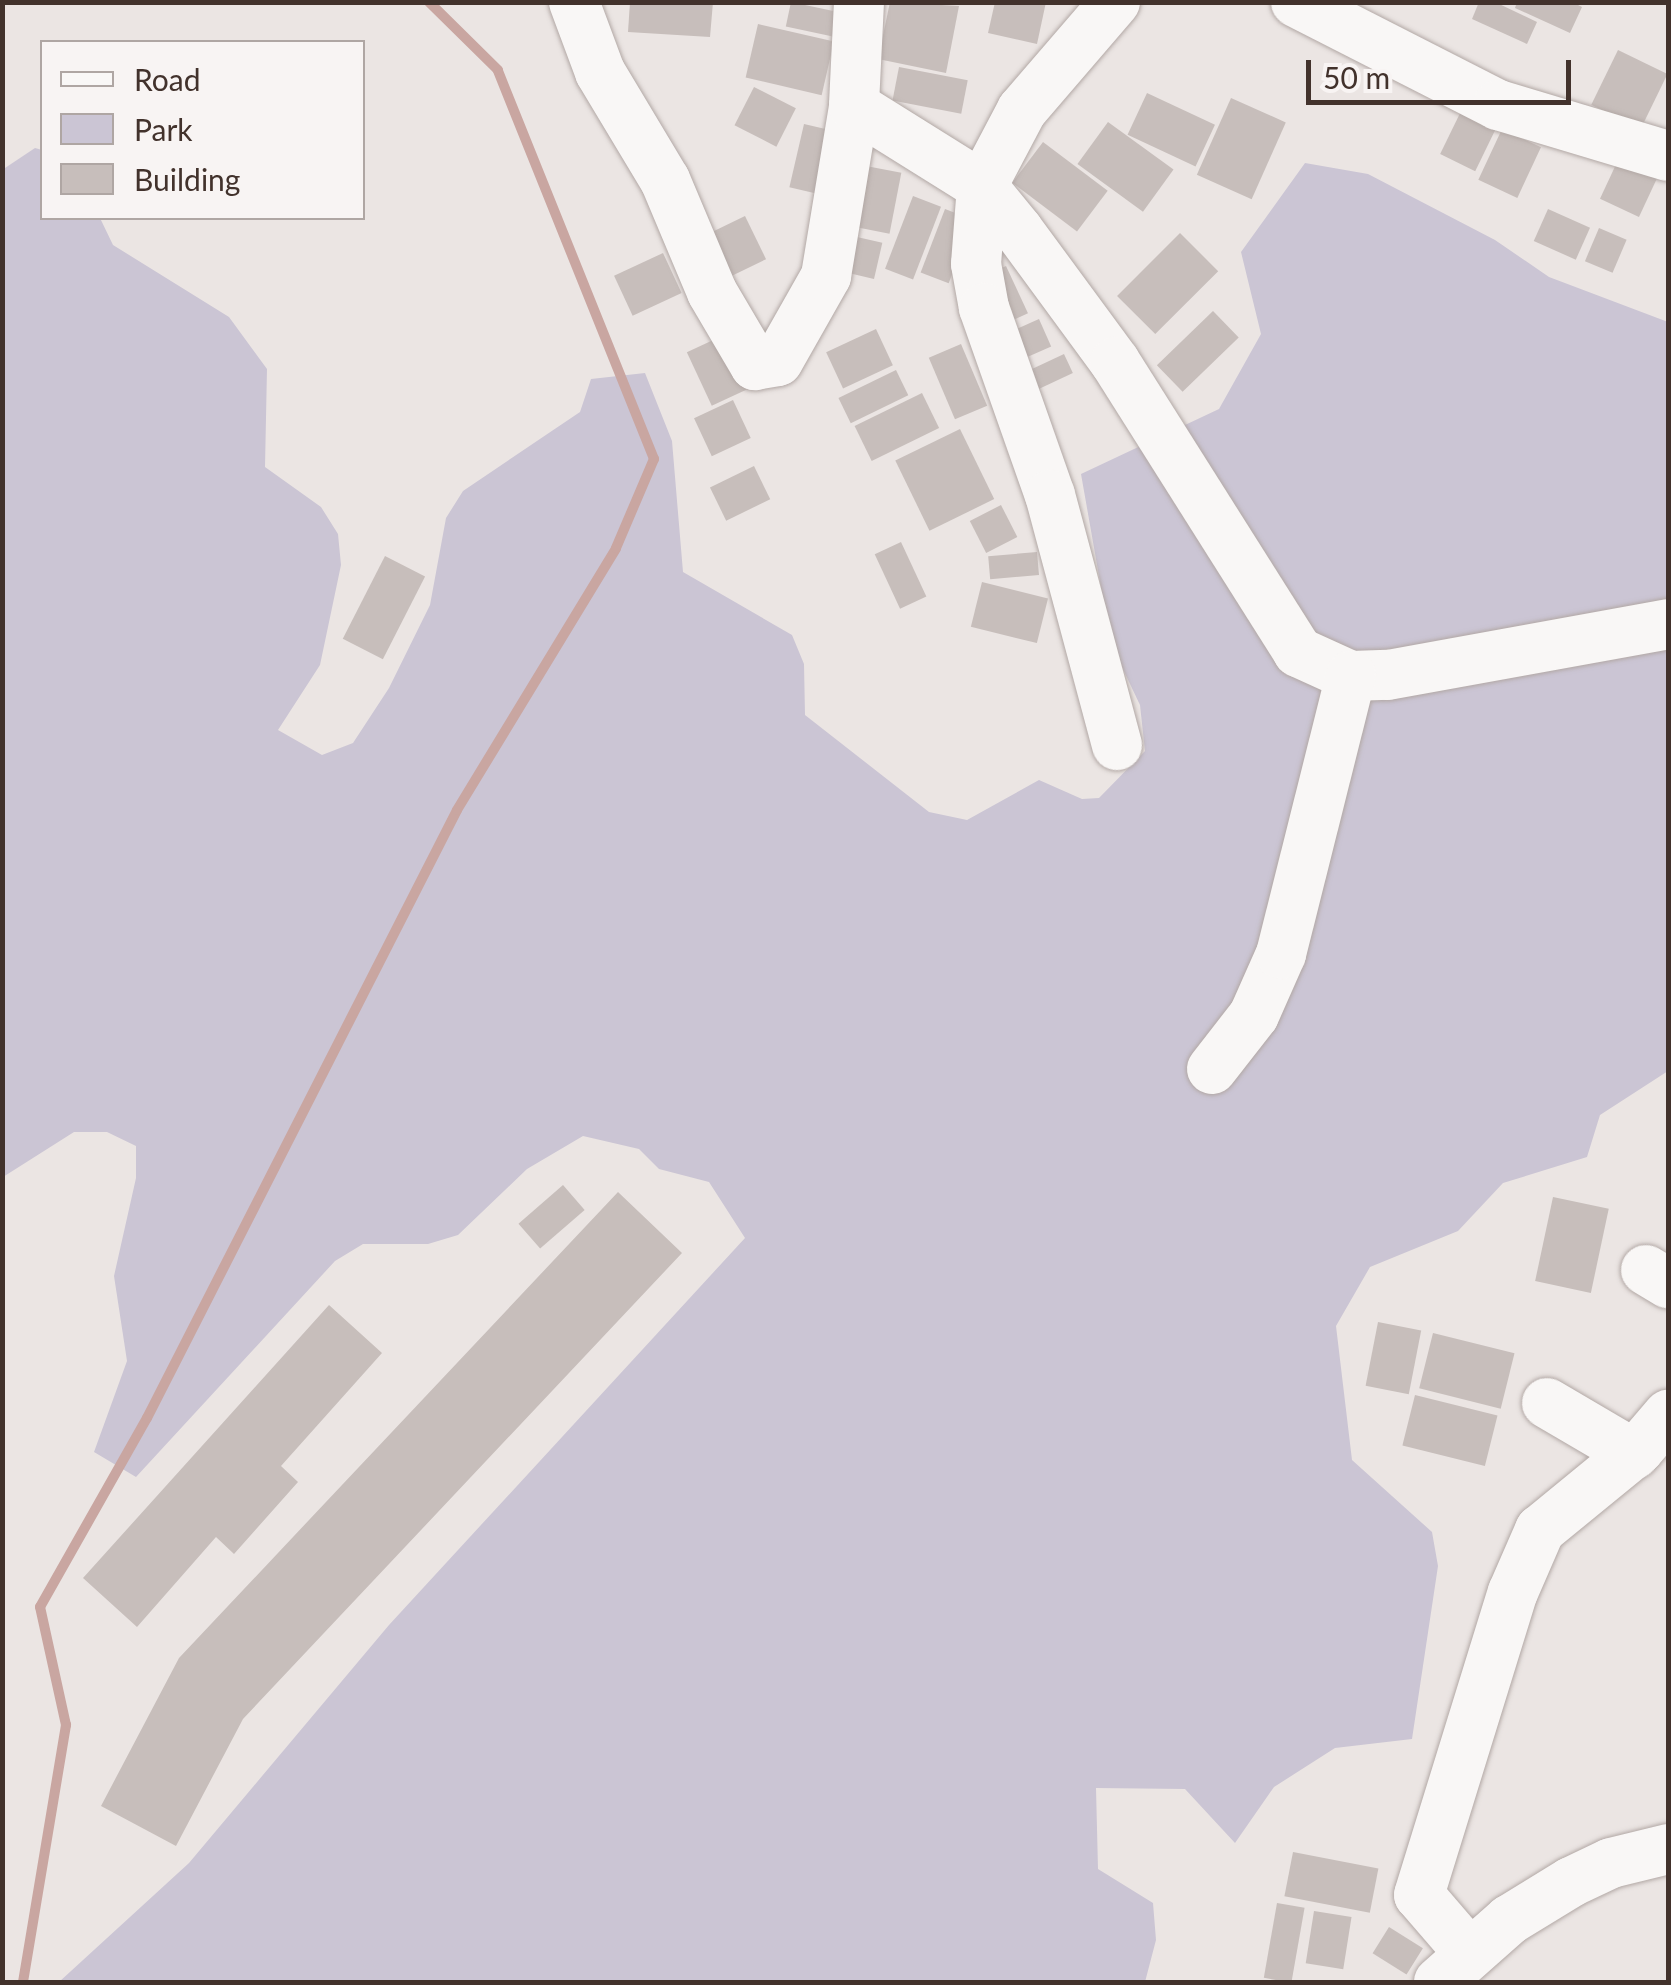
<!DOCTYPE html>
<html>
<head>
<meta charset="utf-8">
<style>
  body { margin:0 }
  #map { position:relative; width:1671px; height:1985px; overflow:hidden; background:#ebe5e3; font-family:Lato,sans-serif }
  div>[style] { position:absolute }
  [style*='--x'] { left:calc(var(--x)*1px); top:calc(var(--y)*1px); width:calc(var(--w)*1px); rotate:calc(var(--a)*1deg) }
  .green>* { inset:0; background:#cbc5d4 }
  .stream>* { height:10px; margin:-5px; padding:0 5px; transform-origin:5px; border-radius:5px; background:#c9a6a1 }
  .building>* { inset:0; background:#c7bebb; transform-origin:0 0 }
  .roads { filter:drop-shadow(0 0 2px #b2a8a5) drop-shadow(0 0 2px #b2a8a5) }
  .minor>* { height:50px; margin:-25px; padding:0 25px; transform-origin:25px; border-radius:25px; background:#f9f7f6 }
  span { translate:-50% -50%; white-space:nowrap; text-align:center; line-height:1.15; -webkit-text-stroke:8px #f8f4f3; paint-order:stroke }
  .frame { position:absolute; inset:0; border:5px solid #42322c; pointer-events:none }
  .legend { position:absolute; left:40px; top:40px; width:325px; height:180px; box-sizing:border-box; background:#f8f4f3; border:2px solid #afa6a3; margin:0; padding:12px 18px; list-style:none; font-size:30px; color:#42322c }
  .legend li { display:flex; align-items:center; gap:20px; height:50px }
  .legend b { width:50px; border:2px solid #afa6a3 }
  .scale { position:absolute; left:1306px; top:60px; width:265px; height:45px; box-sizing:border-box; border:5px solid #42322c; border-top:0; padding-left:12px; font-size:30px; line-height:35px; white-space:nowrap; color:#42322c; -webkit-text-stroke:8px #f8f4f3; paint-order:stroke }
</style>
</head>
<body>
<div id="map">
  <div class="green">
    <div style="clip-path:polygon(35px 148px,42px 150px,42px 218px,100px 218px,113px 245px,229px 317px,267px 369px,265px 467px,321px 507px,338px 534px,341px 565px,320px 665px,278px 730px,322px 755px,353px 743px,389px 688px,430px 605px,446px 518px,463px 491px,580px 412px,591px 379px,645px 373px,672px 441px,683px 572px,792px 635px,804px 664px,805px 715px,929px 812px,967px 820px,1039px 780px,1082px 799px,1099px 798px,1145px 751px,1140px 705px,1111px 644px,1081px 474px,1219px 409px,1261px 334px,1241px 252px,1305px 163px,1368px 174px,1495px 240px,1549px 277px,1668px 322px,1668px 1071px,1600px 1115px,1587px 1157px,1503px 1183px,1458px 1231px,1370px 1267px,1336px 1326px,1352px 1460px,1432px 1532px,1438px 1566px,1412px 1739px,1335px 1748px,1274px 1787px,1235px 1843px,1185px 1789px,1096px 1788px,1098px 1869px,1153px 1903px,1156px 1940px,1145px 1982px,59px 1982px,189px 1863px,389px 1625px,745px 1238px,709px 1182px,659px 1169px,639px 1149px,583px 1136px,527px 1169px,458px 1235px,428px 1244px,363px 1244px,335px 1261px,136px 1477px,94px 1452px,127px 1361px,114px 1276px,136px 1178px,136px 1146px,107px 1132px,74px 1132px,3px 1177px,2px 170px)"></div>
  </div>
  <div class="stream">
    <div style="--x:23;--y:1982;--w:261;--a:-80.5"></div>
    <div style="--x:66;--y:1725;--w:121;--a:-102.4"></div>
    <div style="--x:40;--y:1607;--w:217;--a:-60.5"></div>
    <div style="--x:147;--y:1418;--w:682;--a:-62.98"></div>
    <div style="--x:457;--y:810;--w:306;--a:-58.7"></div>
    <div style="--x:616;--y:548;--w:97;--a:-66.9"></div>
    <div style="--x:654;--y:459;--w:419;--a:-111.9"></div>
    <div style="--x:498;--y:70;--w:97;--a:-135.4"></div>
  </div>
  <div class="building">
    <div style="clip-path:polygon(630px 2px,713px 2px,710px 37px,628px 32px)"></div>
    <div style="left:791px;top:2px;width:48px;height:25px;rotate:12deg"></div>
    <div style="clip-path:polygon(890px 2px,959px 6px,946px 73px,878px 59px)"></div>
    <div style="clip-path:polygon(995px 2px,1046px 2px,1037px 44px,988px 33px)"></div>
    <div style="clip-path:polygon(1479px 2px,1495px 2px,1537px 22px,1527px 44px,1472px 19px)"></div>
    <div style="clip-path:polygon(1517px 2px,1572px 2px,1582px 7px,1570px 33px,1515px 8px)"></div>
    <div style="left:758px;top:24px;width:78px;height:55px;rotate:13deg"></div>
    <div style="left:1618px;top:50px;width:55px;height:61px;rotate:26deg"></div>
    <div style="left:899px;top:67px;width:70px;height:34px;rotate:11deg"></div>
    <div style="left:754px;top:87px;width:47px;height:43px;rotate:27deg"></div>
    <div style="left:1147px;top:93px;width:75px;height:46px;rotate:25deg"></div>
    <div style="left:1231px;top:98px;width:60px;height:84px;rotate:24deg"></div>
    <div style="left:1466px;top:101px;width:39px;height:59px;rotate:26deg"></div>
    <div style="left:1108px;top:122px;width:81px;height:52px;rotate:36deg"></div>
    <div style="left:804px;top:124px;width:44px;height:65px;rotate:13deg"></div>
    <div style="left:1502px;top:129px;width:43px;height:56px;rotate:25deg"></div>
    <div style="left:1043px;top:142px;width:81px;height:51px;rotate:37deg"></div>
    <div style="left:1619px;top:158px;width:43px;height:45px;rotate:25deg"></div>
    <div style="left:866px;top:166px;width:36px;height:62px;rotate:11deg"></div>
    <div style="left:913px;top:196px;width:30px;height:78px;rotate:21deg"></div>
    <div style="left:945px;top:209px;width:30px;height:68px;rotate:21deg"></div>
    <div style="left:1548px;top:209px;width:46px;height:35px;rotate:24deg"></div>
    <div style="left:745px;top:216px;width:48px;height:47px;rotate:64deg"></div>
    <div style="left:1599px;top:228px;width:30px;height:36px;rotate:23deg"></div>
    <div style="left:1180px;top:233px;width:54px;height:89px;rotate:45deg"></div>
    <div style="left:857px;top:237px;width:26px;height:37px;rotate:13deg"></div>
    <div style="left:663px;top:253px;width:44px;height:54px;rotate:65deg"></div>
    <div style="left:1006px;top:266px;width:52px;height:25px;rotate:65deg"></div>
    <div style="left:1213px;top:311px;width:37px;height:78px;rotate:46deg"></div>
    <div style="left:1039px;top:319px;width:30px;height:48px;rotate:66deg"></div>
    <div style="left:876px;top:329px;width:40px;height:55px;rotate:65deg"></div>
    <div style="left:724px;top:335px;width:59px;height:41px;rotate:65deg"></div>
    <div style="left:961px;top:344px;width:67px;height:35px;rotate:67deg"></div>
    <div style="left:1064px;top:354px;width:21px;height:60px;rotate:65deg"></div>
    <div style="left:896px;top:370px;width:28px;height:64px;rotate:64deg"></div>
    <div style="left:922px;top:393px;width:39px;height:75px;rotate:64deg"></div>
    <div style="left:733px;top:400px;width:42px;height:43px;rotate:65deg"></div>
    <div style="left:960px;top:429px;width:78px;height:72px;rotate:64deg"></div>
    <div style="left:754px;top:466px;width:37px;height:49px;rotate:64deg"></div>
    <div style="left:1001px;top:505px;width:36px;height:35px;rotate:63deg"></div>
    <div style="left:901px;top:542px;width:60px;height:29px;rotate:65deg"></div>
    <div style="left:1037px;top:552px;width:23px;height:49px;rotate:85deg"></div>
    <div style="left:385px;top:556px;width:45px;height:93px;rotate:27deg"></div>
    <div style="left:982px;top:582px;width:68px;height:46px;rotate:14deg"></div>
    <div style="left:563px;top:1185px;width:33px;height:59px;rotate:49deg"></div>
    <div style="clip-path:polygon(618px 1192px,682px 1253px,243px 1719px,176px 1846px,101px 1806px,179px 1658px)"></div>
    <div style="left:1553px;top:1197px;width:57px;height:86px;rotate:12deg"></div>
    <div style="clip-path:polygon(329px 1305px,382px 1353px,281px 1466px,298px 1482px,234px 1554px,216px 1537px,137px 1627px,83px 1578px)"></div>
    <div style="left:1378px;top:1322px;width:44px;height:65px;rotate:11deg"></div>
    <div style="left:1433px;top:1333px;width:84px;height:57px;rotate:14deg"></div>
    <div style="left:1415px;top:1395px;width:85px;height:52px;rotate:14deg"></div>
    <div style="left:1293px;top:1852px;width:87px;height:45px;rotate:11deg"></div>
    <div style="left:1277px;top:1903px;width:28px;height:76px;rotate:10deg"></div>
    <div style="left:1314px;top:1911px;width:38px;height:53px;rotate:9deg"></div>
    <div style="left:1389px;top:1927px;width:40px;height:31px;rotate:32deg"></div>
  </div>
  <div class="roads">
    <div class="minor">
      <div style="--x:574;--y:2;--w:75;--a:69.6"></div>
      <div style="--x:600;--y:72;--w:126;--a:59"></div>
      <div style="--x:665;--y:180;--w:121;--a:67.2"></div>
      <div style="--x:712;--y:292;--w:85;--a:59.5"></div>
      <div style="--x:755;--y:365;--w:23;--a:-10"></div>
      <div style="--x:778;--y:361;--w:98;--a:-60.5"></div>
      <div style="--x:826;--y:276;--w:172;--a:-80.6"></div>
      <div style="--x:859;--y:2;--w:104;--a:92.8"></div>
      <div style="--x:854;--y:106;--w:151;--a:32"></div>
      <div style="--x:982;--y:186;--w:57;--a:50.7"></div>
      <div style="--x:1018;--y:230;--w:164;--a:53.7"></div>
      <div style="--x:1115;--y:362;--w:343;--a:57.7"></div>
      <div style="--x:1298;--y:652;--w:58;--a:24.4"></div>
      <div style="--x:1351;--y:676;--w:37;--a:-2"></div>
      <div style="--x:1388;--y:675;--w:285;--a:-10.3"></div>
      <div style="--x:1115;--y:2;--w:143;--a:130.7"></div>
      <div style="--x:1022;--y:110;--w:86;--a:117.8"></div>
      <div style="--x:982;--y:186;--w:78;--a:94.4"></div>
      <div style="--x:976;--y:264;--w:45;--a:79.7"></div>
      <div style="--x:984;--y:308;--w:198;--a:70.6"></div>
      <div style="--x:1050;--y:495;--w:259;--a:75"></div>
      <div style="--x:1296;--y:2;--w:227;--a:27"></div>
      <div style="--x:1498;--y:105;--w:177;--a:16.7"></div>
      <div style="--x:1212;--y:1069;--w:68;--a:-52.1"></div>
      <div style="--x:1254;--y:1015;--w:67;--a:-66.1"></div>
      <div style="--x:1281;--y:954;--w:287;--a:-75.9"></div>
      <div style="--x:1646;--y:1270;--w:26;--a:31"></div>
      <div style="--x:1547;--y:1403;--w:101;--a:30.4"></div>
      <div style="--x:1470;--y:1954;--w:78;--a:-130.8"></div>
      <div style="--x:1419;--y:1895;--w:317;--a:-72.8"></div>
      <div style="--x:1513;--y:1592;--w:68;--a:-66.5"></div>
      <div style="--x:1540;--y:1530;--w:128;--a:-39.3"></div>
      <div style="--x:1639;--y:1449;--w:45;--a:-49.5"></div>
      <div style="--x:1439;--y:1982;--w:94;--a:-41.5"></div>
      <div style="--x:1509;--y:1920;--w:73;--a:-31.5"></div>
      <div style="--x:1571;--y:1882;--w:44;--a:-25.4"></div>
      <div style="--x:1611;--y:1863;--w:59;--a:-13.8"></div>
    </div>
  </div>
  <div class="frame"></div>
  <ul class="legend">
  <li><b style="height:12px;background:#f9f7f6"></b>Road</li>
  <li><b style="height:28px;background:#cbc5d4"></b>Park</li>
  <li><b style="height:28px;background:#c7bebb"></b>Building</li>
  </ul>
  <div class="scale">50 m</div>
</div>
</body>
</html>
